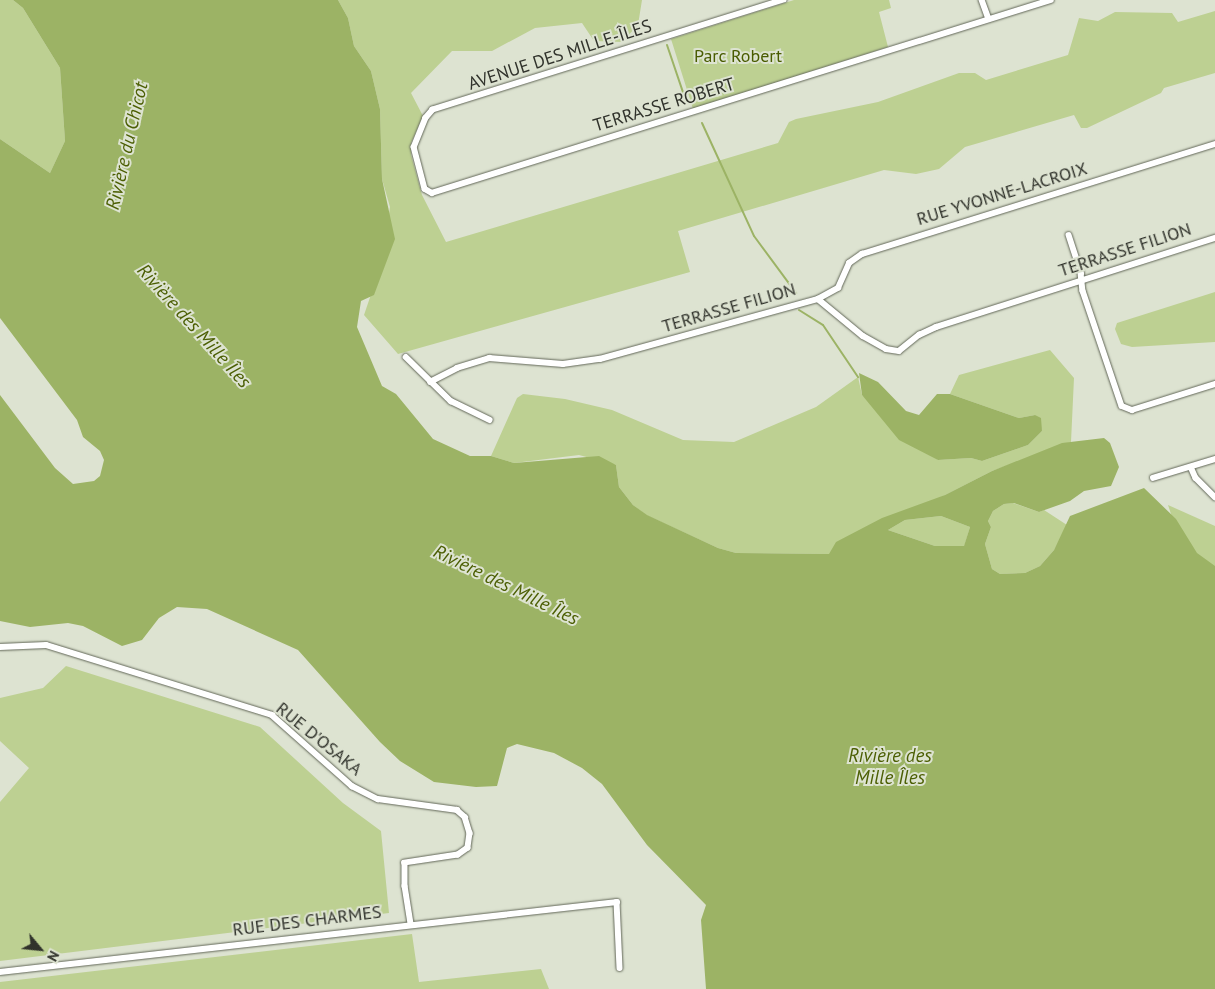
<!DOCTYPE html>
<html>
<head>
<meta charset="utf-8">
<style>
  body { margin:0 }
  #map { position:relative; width:1215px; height:989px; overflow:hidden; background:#dde3d1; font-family:"PT Sans",sans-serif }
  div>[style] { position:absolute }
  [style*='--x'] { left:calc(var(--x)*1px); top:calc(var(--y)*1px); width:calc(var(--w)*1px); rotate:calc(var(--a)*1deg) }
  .green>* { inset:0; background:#bdd092 }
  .water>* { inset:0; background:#9cb365 }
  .stream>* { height:2px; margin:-1px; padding:0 1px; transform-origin:1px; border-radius:1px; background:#9cb365 }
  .roads { filter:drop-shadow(0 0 1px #626758) drop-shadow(0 0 1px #626758) }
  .street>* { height:5.5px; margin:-2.75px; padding:0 2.75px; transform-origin:2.75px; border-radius:2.75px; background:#fff }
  span { translate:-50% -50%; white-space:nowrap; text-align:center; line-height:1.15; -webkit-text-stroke:4px #dde3d1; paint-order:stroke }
  .street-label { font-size:18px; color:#30322b }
  .park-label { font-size:18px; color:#495c00 }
  .water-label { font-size:19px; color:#4c5f04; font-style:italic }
  .north { position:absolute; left:15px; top:924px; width:50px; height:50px; -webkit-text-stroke:4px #dde3d1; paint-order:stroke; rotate:118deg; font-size:14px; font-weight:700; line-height:20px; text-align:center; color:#30322b }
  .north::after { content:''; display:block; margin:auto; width:18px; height:22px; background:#30322b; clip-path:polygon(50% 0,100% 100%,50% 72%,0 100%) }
</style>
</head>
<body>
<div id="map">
  <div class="green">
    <div style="clip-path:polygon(0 0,13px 0,23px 8px,60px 68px,65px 141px,50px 173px,0 139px)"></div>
    <div style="clip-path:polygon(338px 0,642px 0,638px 25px,622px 42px,594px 41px,582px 23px,535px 28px,492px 51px,452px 51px,411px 93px,423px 116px,411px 143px,411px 155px,422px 195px,446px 242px,778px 143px,789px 122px,796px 119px,878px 102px,959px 73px,975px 73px,986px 80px,1068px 55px,1079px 18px,1098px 21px,1115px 12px,1172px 13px,1178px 22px,1215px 11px,1215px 73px,1164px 88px,1161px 93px,1087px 128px,1081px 128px,1074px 115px,965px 147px,939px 169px,916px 174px,884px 170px,678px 231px,690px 272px,398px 354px,364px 315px,382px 262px,390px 207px,382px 179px,380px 109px,371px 71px,354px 46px,348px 18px)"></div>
    <div style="clip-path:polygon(794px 0,889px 0,891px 8px,879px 12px,888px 47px,693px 109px,671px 39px)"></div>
    <div style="clip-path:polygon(1215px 292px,1215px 342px,1132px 347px,1121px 344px,1115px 329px,1117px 323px)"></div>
    <div style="clip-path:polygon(1050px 350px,1074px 378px,1071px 442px,992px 471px,830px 554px,736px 553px,718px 548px,646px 515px,633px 505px,619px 487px,616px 465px,579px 455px,514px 463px,491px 456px,517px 398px,523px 394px,565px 399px,612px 410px,683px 440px,734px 442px,816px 407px,858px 377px,862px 395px,938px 460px,971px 458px,982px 461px,1028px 445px,1042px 431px,1035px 415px,1019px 418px,950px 394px,959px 375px)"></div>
    <div style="clip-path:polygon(1013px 503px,1039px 512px,1044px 510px,1067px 525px,1054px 550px,1040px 566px,1025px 573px,1000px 574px,992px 569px,985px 544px,991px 527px,988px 521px,993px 511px,1004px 504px)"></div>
    <div style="clip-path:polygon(1168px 505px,1215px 526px,1215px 595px,1184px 553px)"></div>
    <div style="clip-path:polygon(941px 516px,970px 527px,964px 547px,935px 546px,888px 530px,905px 520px)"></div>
    <div style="clip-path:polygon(66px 666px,260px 727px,343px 803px,381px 831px,389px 913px,0 961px,0 802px,29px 768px,0 741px,0 698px,43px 688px)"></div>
    <div style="clip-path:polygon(412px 934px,419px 982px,541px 969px,549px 989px,0 989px,0 982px)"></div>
  </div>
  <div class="water">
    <div style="clip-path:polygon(evenodd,13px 0,338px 0,348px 18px,354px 46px,371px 71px,380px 109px,382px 179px,395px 239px,374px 295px,361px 301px,357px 327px,382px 386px,396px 394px,433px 439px,470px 456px,491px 456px,514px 463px,599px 456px,616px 465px,619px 487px,633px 505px,647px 515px,718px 548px,736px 553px,829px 554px,836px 542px,882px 518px,945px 495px,992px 471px,1062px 443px,1104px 438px,1110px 443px,1119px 467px,1111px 486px,1084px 491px,1070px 501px,1039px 512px,1014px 503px,1004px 504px,993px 511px,988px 521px,991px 527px,985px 544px,992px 569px,1000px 574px,1025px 573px,1040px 566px,1054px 550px,1070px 516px,1144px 488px,1176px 519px,1197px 553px,1215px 566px,1215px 989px,706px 989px,701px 920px,706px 905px,647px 845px,602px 784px,582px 768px,554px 753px,517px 744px,507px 748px,497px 786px,476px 787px,434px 782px,400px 761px,380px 742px,298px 650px,207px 609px,177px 607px,159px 618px,142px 640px,122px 646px,83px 626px,68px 623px,30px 627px,0 621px,0 395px,55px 468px,73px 484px,94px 481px,100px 476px,104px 460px,100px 451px,83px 437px,77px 420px,0 318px,0 139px,50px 173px,65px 141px,60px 68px,23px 8px,13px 0,941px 516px,970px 527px,964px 546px,935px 546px,888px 530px,905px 520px,941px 516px)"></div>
    <div style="clip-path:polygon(859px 373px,878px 382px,906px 411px,919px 415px,937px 394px,950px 394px,1019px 418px,1035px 415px,1041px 418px,1042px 431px,1028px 445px,982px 461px,971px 458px,938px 460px,899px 440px,862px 395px)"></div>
  </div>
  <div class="stream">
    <div style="--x:667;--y:45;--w:59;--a:71.3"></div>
    <div style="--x:702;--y:123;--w:124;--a:65.3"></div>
    <div style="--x:754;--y:236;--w:71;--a:53.6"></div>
    <div style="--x:799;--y:310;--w:28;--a:32"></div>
    <div style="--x:823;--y:325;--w:63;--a:56.1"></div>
  </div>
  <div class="roads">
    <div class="street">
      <div style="--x:784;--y:0;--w:368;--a:162.6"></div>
      <div style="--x:433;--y:110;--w:11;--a:131"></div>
      <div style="--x:426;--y:118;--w:31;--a:112"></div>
      <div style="--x:414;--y:147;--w:43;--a:75.3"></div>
      <div style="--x:425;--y:189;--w:8;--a:30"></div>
      <div style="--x:432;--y:193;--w:648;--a:-17.32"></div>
      <div style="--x:982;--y:0;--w:20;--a:70"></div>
      <div style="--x:1069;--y:235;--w:40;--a:72"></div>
      <div style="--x:1081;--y:273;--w:18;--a:84"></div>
      <div style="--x:1083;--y:291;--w:121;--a:71.3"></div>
      <div style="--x:1122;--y:406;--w:11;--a:22"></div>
      <div style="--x:1132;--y:410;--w:87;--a:-17.4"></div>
      <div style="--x:818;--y:299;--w:58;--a:39.4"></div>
      <div style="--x:863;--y:336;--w:26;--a:29"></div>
      <div style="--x:886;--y:349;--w:13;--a:9"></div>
      <div style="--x:899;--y:351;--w:26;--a:-39"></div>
      <div style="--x:919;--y:335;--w:19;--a:-25"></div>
      <div style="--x:936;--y:327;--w:293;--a:-17.7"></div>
      <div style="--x:406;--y:357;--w:63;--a:44.4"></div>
      <div style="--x:451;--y:401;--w:43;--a:26"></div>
      <div style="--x:430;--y:382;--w:30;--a:-27"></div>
      <div style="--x:457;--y:368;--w:34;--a:-17"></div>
      <div style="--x:489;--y:358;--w:74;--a:4.6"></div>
      <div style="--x:563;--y:364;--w:37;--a:-8"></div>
      <div style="--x:600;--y:359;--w:226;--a:-15.4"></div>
      <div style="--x:818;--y:299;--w:23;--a:-29"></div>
      <div style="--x:838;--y:288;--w:27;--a:-66"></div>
      <div style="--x:849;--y:263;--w:16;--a:-35"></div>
      <div style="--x:862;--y:254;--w:370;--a:-17.3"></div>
      <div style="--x:1191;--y:467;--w:12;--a:66"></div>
      <div style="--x:1196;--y:478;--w:27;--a:45"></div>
      <div style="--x:1153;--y:478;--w:65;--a:-17"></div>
      <div style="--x:0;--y:647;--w:46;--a:-2.5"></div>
      <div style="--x:46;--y:645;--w:237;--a:17.2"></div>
      <div style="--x:272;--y:715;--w:107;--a:41.6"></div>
      <div style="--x:352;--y:786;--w:29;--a:27"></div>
      <div style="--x:378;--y:799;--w:80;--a:7.9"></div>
      <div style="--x:457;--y:810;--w:11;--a:41"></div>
      <div style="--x:465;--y:817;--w:17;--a:73"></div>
      <div style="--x:470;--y:833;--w:15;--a:98"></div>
      <div style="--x:468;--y:848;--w:12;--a:145"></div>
      <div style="--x:458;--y:855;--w:54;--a:171.4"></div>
      <div style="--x:405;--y:863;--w:23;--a:90"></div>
      <div style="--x:405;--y:886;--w:38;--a:81"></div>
      <div style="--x:0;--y:972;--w:621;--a:-6.47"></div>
      <div style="--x:617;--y:902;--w:66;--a:87.4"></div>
    </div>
  </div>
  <div class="street-label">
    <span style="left:560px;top:55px;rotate:-18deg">AVENUE DES MILLE-ÎLES</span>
    <span style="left:664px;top:105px;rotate:-17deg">TERRASSE ROBERT</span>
    <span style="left:1002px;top:194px;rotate:-17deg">RUE YVONNE-LACROIX</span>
    <span style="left:1125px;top:250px;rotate:-18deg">TERRASSE FILION</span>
    <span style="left:729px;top:308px;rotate:-16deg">TERRASSE FILION</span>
    <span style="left:319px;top:739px;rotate:39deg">RUE D'OSAKA</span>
    <span style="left:307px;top:921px;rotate:-7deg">RUE DES CHARMES</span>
  </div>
  <div class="park-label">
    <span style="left:738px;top:56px">Parc Robert</span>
  </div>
  <div class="water-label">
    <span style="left:127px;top:146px;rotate:-77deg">Rivière du Chicot</span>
    <span style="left:194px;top:326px;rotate:48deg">Rivière des Mille Îles</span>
    <span style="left:506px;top:585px;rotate:26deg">Rivière des Mille Îles</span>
    <span style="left:890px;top:767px">Rivière des<br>Mille Îles</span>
  </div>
  <div class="north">N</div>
</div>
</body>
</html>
